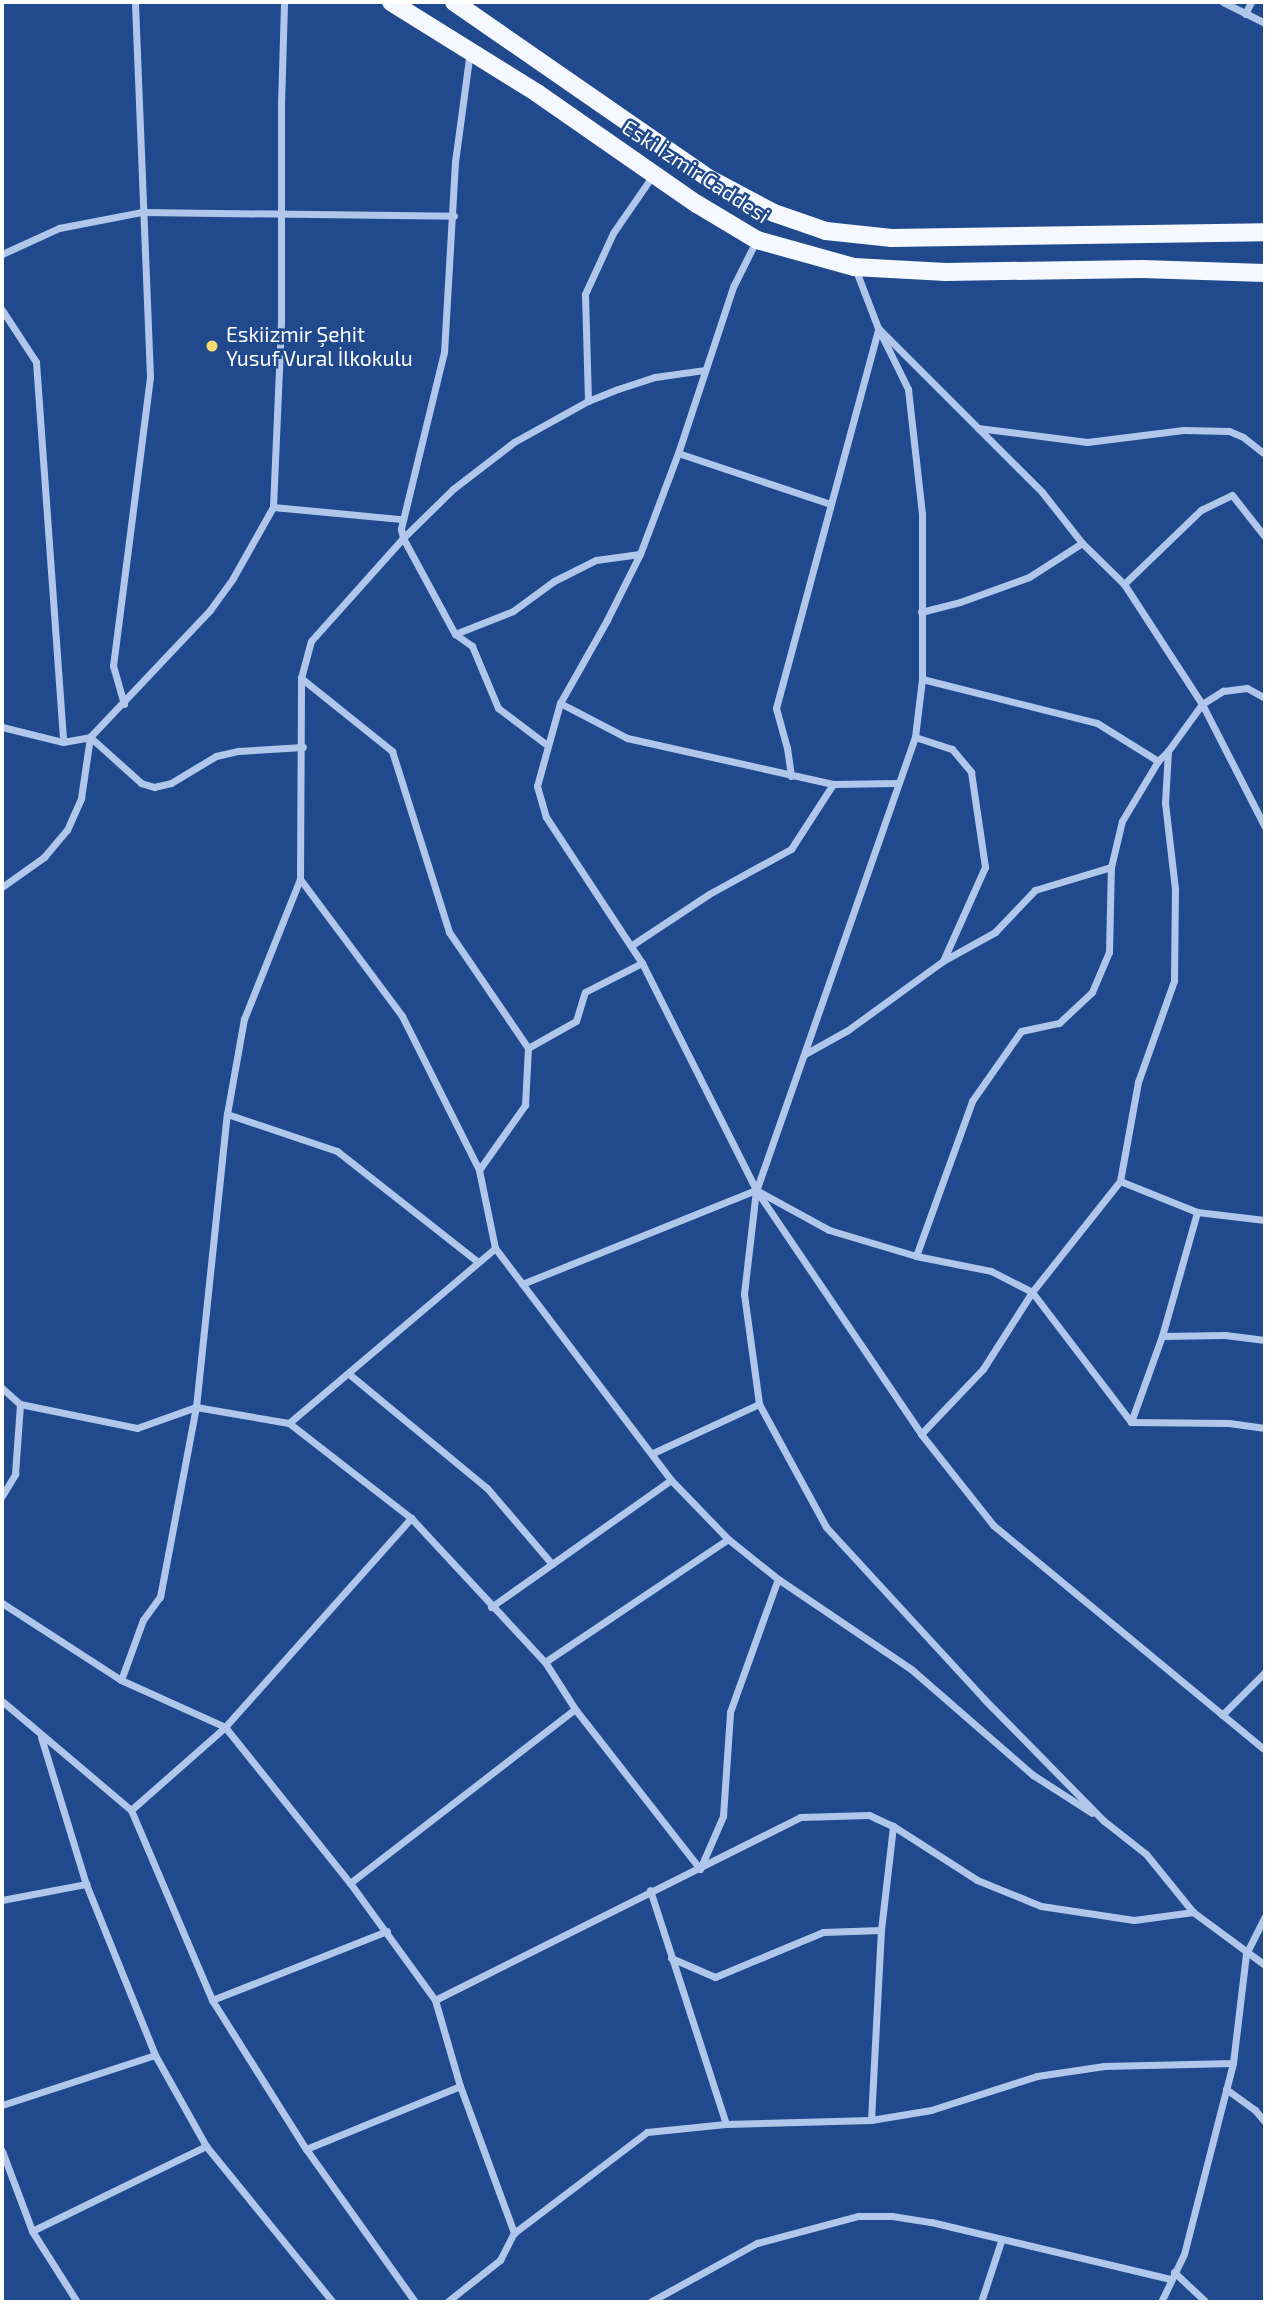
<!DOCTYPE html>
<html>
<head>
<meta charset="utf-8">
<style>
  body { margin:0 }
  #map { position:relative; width:1267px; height:2304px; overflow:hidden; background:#21498d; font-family:"Exo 2",sans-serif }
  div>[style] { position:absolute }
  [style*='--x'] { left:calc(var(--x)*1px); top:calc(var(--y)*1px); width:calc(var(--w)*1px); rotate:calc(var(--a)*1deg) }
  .minor>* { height:7px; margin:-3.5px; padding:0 3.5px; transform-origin:3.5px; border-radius:3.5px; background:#b0c7eb }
  .primary>* { height:18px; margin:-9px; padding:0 9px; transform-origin:9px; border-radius:9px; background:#f5f8fe }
  .dots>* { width:19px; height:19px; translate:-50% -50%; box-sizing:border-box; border:4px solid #21498d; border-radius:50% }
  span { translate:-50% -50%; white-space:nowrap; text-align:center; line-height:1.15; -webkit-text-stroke:5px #21498d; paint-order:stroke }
  .street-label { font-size:21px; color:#fff }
  .poi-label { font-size:21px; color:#fff }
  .left { translate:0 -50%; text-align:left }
  .frame { position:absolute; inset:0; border:4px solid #fff; pointer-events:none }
</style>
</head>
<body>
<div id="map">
  <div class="minor">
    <div style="--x:1223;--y:2;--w:47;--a:26.6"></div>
    <div style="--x:1245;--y:14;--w:13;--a:-63"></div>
    <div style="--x:470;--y:51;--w:112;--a:97.7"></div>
    <div style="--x:455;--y:162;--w:190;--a:93.3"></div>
    <div style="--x:444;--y:352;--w:182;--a:103.7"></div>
    <div style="--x:401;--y:529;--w:9;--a:77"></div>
    <div style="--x:403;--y:538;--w:109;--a:61.6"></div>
    <div style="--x:455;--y:634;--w:21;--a:35"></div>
    <div style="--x:472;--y:646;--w:67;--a:67.2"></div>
    <div style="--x:498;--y:708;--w:61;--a:37.1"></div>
    <div style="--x:756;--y:241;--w:51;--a:116.6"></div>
    <div style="--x:733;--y:287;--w:175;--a:108.3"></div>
    <div style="--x:678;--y:453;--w:108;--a:110.6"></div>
    <div style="--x:640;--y:554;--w:74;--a:116.6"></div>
    <div style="--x:607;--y:620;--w:95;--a:119.5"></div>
    <div style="--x:560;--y:703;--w:86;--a:105.5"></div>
    <div style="--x:537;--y:786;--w:32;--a:74"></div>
    <div style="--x:546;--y:817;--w:175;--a:56.7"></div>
    <div style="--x:642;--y:963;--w:254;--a:63.3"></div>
    <div style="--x:756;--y:1190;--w:105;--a:96.6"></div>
    <div style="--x:744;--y:1294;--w:111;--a:82.2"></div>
    <div style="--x:759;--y:1404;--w:140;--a:61.4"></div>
    <div style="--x:826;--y:1527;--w:234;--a:47.4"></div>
    <div style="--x:984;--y:1699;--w:171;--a:45.5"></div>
    <div style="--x:1104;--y:1821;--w:53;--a:38.2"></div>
    <div style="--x:1146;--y:1854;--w:75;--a:51"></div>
    <div style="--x:1193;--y:1912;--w:89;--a:36.4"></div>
    <div style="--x:2;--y:254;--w:63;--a:-24.5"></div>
    <div style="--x:59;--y:228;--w:85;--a:-10.9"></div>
    <div style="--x:142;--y:212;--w:312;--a:0.7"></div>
    <div style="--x:855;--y:268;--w:64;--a:69"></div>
    <div style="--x:878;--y:328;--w:232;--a:45"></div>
    <div style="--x:1042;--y:492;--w:65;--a:51.9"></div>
    <div style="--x:1082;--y:543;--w:59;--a:44.3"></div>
    <div style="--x:1124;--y:584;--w:143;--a:57"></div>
    <div style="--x:1202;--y:704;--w:138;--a:62.9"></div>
    <div style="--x:2;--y:310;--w:62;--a:56.8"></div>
    <div style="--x:36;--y:362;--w:381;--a:85.9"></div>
    <div style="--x:878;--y:328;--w:68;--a:63.8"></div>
    <div style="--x:908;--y:389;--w:126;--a:83.6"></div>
    <div style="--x:922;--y:514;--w:165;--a:90"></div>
    <div style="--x:922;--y:679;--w:58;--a:96.9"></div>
    <div style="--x:915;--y:737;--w:480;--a:109.3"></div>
    <div style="--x:756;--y:1190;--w:83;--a:28.7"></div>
    <div style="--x:829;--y:1230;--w:91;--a:16.6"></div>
    <div style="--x:916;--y:1256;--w:76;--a:11.3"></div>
    <div style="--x:991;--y:1271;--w:46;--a:27.1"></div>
    <div style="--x:1032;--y:1292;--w:163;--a:52.7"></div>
    <div style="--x:1131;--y:1422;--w:98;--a:0.6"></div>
    <div style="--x:1229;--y:1423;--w:36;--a:8"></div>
    <div style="--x:588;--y:401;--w:107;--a:-91.6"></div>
    <div style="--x:585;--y:294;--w:67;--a:-65.3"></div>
    <div style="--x:613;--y:233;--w:70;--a:-55.4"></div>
    <div style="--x:978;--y:428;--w:110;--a:7.3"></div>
    <div style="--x:1087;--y:442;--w:97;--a:-7.1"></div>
    <div style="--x:1183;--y:430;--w:46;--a:1.2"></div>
    <div style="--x:1229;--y:431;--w:15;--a:23"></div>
    <div style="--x:1243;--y:437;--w:28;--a:38"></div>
    <div style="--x:678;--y:453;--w:160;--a:18.5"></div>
    <div style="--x:273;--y:507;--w:186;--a:-87.5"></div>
    <div style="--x:281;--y:321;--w:216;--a:-90"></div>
    <div style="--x:281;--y:105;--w:103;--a:-88.3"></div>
    <div style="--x:1124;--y:584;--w:107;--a:-43.9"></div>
    <div style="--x:1201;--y:510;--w:34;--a:-26"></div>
    <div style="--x:1232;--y:495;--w:53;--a:51.8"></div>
    <div style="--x:921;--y:612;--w:40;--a:-14.4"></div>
    <div style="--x:960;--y:602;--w:73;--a:-19.9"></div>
    <div style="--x:1029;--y:577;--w:63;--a:-32.7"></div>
    <div style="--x:455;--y:634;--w:62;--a:-21.6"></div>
    <div style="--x:513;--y:611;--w:51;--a:-36.2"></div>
    <div style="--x:554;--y:581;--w:47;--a:-26.6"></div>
    <div style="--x:596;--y:560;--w:44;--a:-7.8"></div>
    <div style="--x:301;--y:678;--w:117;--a:38.7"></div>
    <div style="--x:392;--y:751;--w:190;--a:72.5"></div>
    <div style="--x:449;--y:932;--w:140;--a:55.7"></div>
    <div style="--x:922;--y:679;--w:180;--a:14.1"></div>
    <div style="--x:1097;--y:723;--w:72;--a:31.9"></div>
    <div style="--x:560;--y:703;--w:76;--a:27.6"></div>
    <div style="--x:627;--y:738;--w:211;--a:12.6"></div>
    <div style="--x:124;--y:704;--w:40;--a:-106"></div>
    <div style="--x:113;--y:666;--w:291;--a:-82.7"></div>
    <div style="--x:150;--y:377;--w:375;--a:-92.3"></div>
    <div style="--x:2;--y:727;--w:63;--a:13.8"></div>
    <div style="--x:63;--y:742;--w:27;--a:-10"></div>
    <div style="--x:90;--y:737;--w:69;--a:42"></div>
    <div style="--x:141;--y:783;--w:14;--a:17"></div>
    <div style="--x:154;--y:787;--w:17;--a:-13"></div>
    <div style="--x:171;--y:783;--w:52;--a:-31"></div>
    <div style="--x:216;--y:756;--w:23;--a:-13"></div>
    <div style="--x:238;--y:751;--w:65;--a:-3.5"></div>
    <div style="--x:915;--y:737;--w:39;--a:18"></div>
    <div style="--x:952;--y:749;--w:30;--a:50"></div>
    <div style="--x:971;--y:772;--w:96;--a:81.6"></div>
    <div style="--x:985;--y:867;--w:103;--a:114.1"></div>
    <div style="--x:791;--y:776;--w:28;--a:-98"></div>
    <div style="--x:787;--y:748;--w:41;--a:-105.4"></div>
    <div style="--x:776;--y:708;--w:392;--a:-74.9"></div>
    <div style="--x:300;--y:879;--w:171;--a:53.3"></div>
    <div style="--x:402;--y:1016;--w:172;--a:63.4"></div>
    <div style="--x:479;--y:1170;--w:80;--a:78.4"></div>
    <div style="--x:495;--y:1248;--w:291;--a:52.8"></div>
    <div style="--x:671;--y:1480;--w:82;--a:46"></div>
    <div style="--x:728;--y:1539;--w:64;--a:38.7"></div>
    <div style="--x:778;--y:1579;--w:161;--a:34.1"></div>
    <div style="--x:911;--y:1669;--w:162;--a:41"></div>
    <div style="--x:1033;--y:1775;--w:70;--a:32.8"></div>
    <div style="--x:2;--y:887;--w:52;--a:-35.5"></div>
    <div style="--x:44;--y:857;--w:35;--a:-50"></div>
    <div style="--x:67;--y:830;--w:35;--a:-66"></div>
    <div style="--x:81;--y:798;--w:62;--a:-81.6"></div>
    <div style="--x:90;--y:737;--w:175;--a:-46.6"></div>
    <div style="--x:210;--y:610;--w:39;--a:-54"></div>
    <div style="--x:233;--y:578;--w:81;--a:-60.6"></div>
    <div style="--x:273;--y:507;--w:129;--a:5.4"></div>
    <div style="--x:632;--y:945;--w:92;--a:-33.5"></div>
    <div style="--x:709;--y:894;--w:94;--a:-28.8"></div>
    <div style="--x:791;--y:849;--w:77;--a:-57.1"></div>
    <div style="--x:833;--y:784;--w:64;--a:-0.9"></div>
    <div style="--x:805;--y:1054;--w:49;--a:-29.2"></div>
    <div style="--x:848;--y:1030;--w:117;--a:-36"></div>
    <div style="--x:943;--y:961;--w:60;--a:-29.1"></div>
    <div style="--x:995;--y:932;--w:58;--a:-46.4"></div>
    <div style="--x:1035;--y:890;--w:79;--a:-16.8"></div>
    <div style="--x:227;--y:1114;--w:116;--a:18.6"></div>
    <div style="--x:337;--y:1151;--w:179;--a:38.2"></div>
    <div style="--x:479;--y:1170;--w:80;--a:-54.7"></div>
    <div style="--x:525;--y:1105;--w:57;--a:-87"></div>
    <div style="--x:528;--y:1048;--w:55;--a:-29.4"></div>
    <div style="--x:576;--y:1021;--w:30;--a:-73"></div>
    <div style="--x:585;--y:992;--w:64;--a:-27"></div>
    <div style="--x:1120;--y:1181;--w:83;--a:21.9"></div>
    <div style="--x:1197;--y:1212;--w:68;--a:6.7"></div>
    <div style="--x:916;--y:1256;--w:165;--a:-70.1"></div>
    <div style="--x:972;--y:1101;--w:85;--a:-55"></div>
    <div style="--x:1021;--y:1031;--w:39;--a:-12"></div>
    <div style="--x:1059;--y:1023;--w:45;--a:-43.2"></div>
    <div style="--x:1092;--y:992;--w:43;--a:-67"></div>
    <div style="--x:1109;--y:952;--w:85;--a:-88.7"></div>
    <div style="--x:1111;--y:867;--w:47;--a:-76.6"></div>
    <div style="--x:1122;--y:821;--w:70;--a:-59"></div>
    <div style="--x:1158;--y:761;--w:14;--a:-45"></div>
    <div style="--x:522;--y:1284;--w:252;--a:-21.9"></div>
    <div style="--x:756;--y:1190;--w:295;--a:55.9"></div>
    <div style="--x:921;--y:1434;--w:116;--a:51.6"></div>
    <div style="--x:993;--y:1525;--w:353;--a:39.6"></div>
    <div style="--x:1162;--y:1336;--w:63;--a:-0.9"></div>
    <div style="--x:1225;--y:1335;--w:40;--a:7.1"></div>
    <div style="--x:349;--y:1374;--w:179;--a:39.6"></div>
    <div style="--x:487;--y:1488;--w:100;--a:49.5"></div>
    <div style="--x:2;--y:1388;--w:24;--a:42"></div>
    <div style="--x:20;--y:1404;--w:119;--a:11.6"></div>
    <div style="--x:137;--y:1428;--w:63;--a:-19.6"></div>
    <div style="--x:196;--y:1407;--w:94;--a:9.8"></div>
    <div style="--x:289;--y:1423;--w:155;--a:37.9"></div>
    <div style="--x:411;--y:1518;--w:197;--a:47.1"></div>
    <div style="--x:545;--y:1662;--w:56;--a:57.4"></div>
    <div style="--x:575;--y:1709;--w:203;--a:52"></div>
    <div style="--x:700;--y:1869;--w:58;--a:-66.5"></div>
    <div style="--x:723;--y:1816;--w:104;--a:-86.1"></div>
    <div style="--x:730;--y:1712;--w:141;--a:-70.2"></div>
    <div style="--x:1131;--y:1422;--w:91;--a:-70.2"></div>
    <div style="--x:1162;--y:1336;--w:129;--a:-74.2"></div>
    <div style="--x:289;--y:1423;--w:270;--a:-40.3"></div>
    <div style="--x:921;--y:1434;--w:90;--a:-46.4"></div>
    <div style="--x:983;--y:1369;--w:91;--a:-57.5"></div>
    <div style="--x:1032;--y:1292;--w:142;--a:-51.6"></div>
    <div style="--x:1120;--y:1181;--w:101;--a:-79.7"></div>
    <div style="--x:1138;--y:1082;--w:107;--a:-70.4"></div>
    <div style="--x:1174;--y:981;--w:92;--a:-89.4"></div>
    <div style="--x:1175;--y:889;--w:87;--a:-96.6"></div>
    <div style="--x:1165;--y:803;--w:52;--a:-86.7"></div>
    <div style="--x:1168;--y:751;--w:58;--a:-54.1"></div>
    <div style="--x:1202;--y:704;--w:25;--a:-32"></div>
    <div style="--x:1223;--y:691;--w:24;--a:-7"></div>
    <div style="--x:1247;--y:688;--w:21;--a:29"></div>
    <div style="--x:653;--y:1453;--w:117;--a:-24.8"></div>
    <div style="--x:2;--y:1496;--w:26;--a:-59"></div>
    <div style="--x:15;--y:1474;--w:70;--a:-85.9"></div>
    <div style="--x:2;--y:1603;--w:142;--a:32.9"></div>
    <div style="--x:121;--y:1680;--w:114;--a:24.3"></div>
    <div style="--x:225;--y:1727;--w:200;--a:51.3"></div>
    <div style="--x:350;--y:1883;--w:145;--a:54"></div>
    <div style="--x:435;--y:2000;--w:90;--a:73.8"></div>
    <div style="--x:460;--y:2086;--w:157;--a:69.8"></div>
    <div style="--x:491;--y:1607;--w:220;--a:-35.2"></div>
    <div style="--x:545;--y:1662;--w:220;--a:-33.9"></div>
    <div style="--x:121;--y:1680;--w:64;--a:-69.9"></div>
    <div style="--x:143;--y:1620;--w:29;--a:-54"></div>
    <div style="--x:160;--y:1597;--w:193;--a:-79.3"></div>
    <div style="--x:196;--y:1407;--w:295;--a:-84"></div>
    <div style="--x:227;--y:1114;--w:97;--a:-79.9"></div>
    <div style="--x:244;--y:1019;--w:151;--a:-68.2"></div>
    <div style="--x:300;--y:879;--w:201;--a:-89.7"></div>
    <div style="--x:301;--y:678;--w:38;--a:-75"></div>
    <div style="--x:311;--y:641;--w:138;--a:-48.2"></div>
    <div style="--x:403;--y:538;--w:70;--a:-44.4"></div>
    <div style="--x:453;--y:489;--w:77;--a:-37.6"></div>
    <div style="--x:514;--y:442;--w:85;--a:-29"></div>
    <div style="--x:588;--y:401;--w:32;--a:-22"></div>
    <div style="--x:618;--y:389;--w:39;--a:-18"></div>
    <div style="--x:655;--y:377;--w:49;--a:-8.1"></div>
    <div style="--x:2;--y:1701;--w:169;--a:40.2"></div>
    <div style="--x:131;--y:1810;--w:207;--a:66.9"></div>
    <div style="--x:212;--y:2000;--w:176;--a:57.8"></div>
    <div style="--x:306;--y:2149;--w:188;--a:54.5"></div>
    <div style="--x:1222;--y:1715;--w:61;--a:-45"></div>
    <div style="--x:41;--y:1737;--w:154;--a:73"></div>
    <div style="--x:86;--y:1884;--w:184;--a:68"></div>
    <div style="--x:155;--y:2055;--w:104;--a:60.7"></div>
    <div style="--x:206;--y:2146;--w:201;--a:50.9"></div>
    <div style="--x:131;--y:1810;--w:125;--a:-41.4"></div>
    <div style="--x:225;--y:1727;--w:280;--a:-48.3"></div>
    <div style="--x:350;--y:1883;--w:284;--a:-37.7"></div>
    <div style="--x:650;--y:1890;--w:246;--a:72"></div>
    <div style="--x:2;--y:1900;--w:86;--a:-10.8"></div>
    <div style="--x:671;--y:1958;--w:48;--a:23.4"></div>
    <div style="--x:715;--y:1977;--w:117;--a:-22.6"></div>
    <div style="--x:823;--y:1932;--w:58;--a:-2"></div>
    <div style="--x:212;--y:2000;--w:188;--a:-21.5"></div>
    <div style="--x:435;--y:2000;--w:408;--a:-26.6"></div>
    <div style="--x:800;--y:1817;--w:69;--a:-1.7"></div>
    <div style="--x:869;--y:1815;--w:26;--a:25"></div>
    <div style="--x:893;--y:1826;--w:100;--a:32.7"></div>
    <div style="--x:977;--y:1880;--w:69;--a:22.1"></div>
    <div style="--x:1041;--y:1906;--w:94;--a:8.6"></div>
    <div style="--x:1134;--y:1920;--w:60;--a:-7.7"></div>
    <div style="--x:1226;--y:2089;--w:36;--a:36"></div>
    <div style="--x:1255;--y:2110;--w:16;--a:50"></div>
    <div style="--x:2;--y:2105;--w:161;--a:-18.1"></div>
    <div style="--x:871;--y:2120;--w:190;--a:-87"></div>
    <div style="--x:881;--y:1930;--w:105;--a:-83.4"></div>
    <div style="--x:306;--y:2149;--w:166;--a:-22.2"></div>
    <div style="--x:2;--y:2151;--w:85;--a:69.4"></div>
    <div style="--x:32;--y:2231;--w:84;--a:57.6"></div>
    <div style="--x:32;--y:2231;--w:194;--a:-26"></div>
    <div style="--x:1174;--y:2272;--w:44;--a:43.2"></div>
    <div style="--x:447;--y:2302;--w:68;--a:-38.4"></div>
    <div style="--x:500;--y:2260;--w:30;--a:-63"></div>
    <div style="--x:514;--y:2233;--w:167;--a:-37.2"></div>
    <div style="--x:647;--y:2132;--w:79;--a:-5.8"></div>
    <div style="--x:726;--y:2124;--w:145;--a:-1.6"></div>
    <div style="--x:871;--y:2120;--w:61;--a:-9.5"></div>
    <div style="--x:931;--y:2110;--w:111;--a:-17.8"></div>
    <div style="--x:1037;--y:2076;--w:68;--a:-8.5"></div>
    <div style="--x:1104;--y:2066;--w:129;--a:-1.3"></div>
    <div style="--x:650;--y:2302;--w:122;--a:-28.9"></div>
    <div style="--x:757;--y:2243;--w:105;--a:-15"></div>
    <div style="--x:858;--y:2216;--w:34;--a:0"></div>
    <div style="--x:892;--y:2216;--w:39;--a:9"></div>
    <div style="--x:931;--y:2222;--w:246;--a:13.4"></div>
    <div style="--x:981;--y:2302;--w:64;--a:-71.8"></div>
    <div style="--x:1161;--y:2302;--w:53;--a:-64.4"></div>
    <div style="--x:1184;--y:2254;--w:197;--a:-75.6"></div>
    <div style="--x:1233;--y:2063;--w:110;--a:-83.2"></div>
    <div style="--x:1246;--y:1954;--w:42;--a:-63.4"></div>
  </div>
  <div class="primary">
    <div style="--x:391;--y:2;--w:172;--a:31.9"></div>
    <div style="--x:537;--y:93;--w:195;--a:34.8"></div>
    <div style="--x:697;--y:204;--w:70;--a:31"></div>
    <div style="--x:757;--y:240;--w:101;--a:15.6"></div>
    <div style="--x:854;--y:267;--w:92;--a:3.1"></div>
    <div style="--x:946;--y:272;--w:196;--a:-0.9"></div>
    <div style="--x:1142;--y:269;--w:123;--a:1.9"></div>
    <div style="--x:454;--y:2;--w:309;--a:34.7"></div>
    <div style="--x:708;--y:178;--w:75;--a:27.9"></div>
    <div style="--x:774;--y:213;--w:55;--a:19.1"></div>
    <div style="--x:826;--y:231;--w:66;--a:6.1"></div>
    <div style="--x:892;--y:238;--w:373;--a:-0.9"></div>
  </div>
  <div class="dots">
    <div style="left:212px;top:346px;background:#f8da71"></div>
  </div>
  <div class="street-label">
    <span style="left:696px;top:171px;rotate:33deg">Eski İzmir Caddesi</span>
  </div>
  <div class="poi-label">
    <span class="left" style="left:226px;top:346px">Eskiizmir Şehit<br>Yusuf Vural İlkokulu</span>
  </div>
  <div class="frame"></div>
</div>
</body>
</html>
